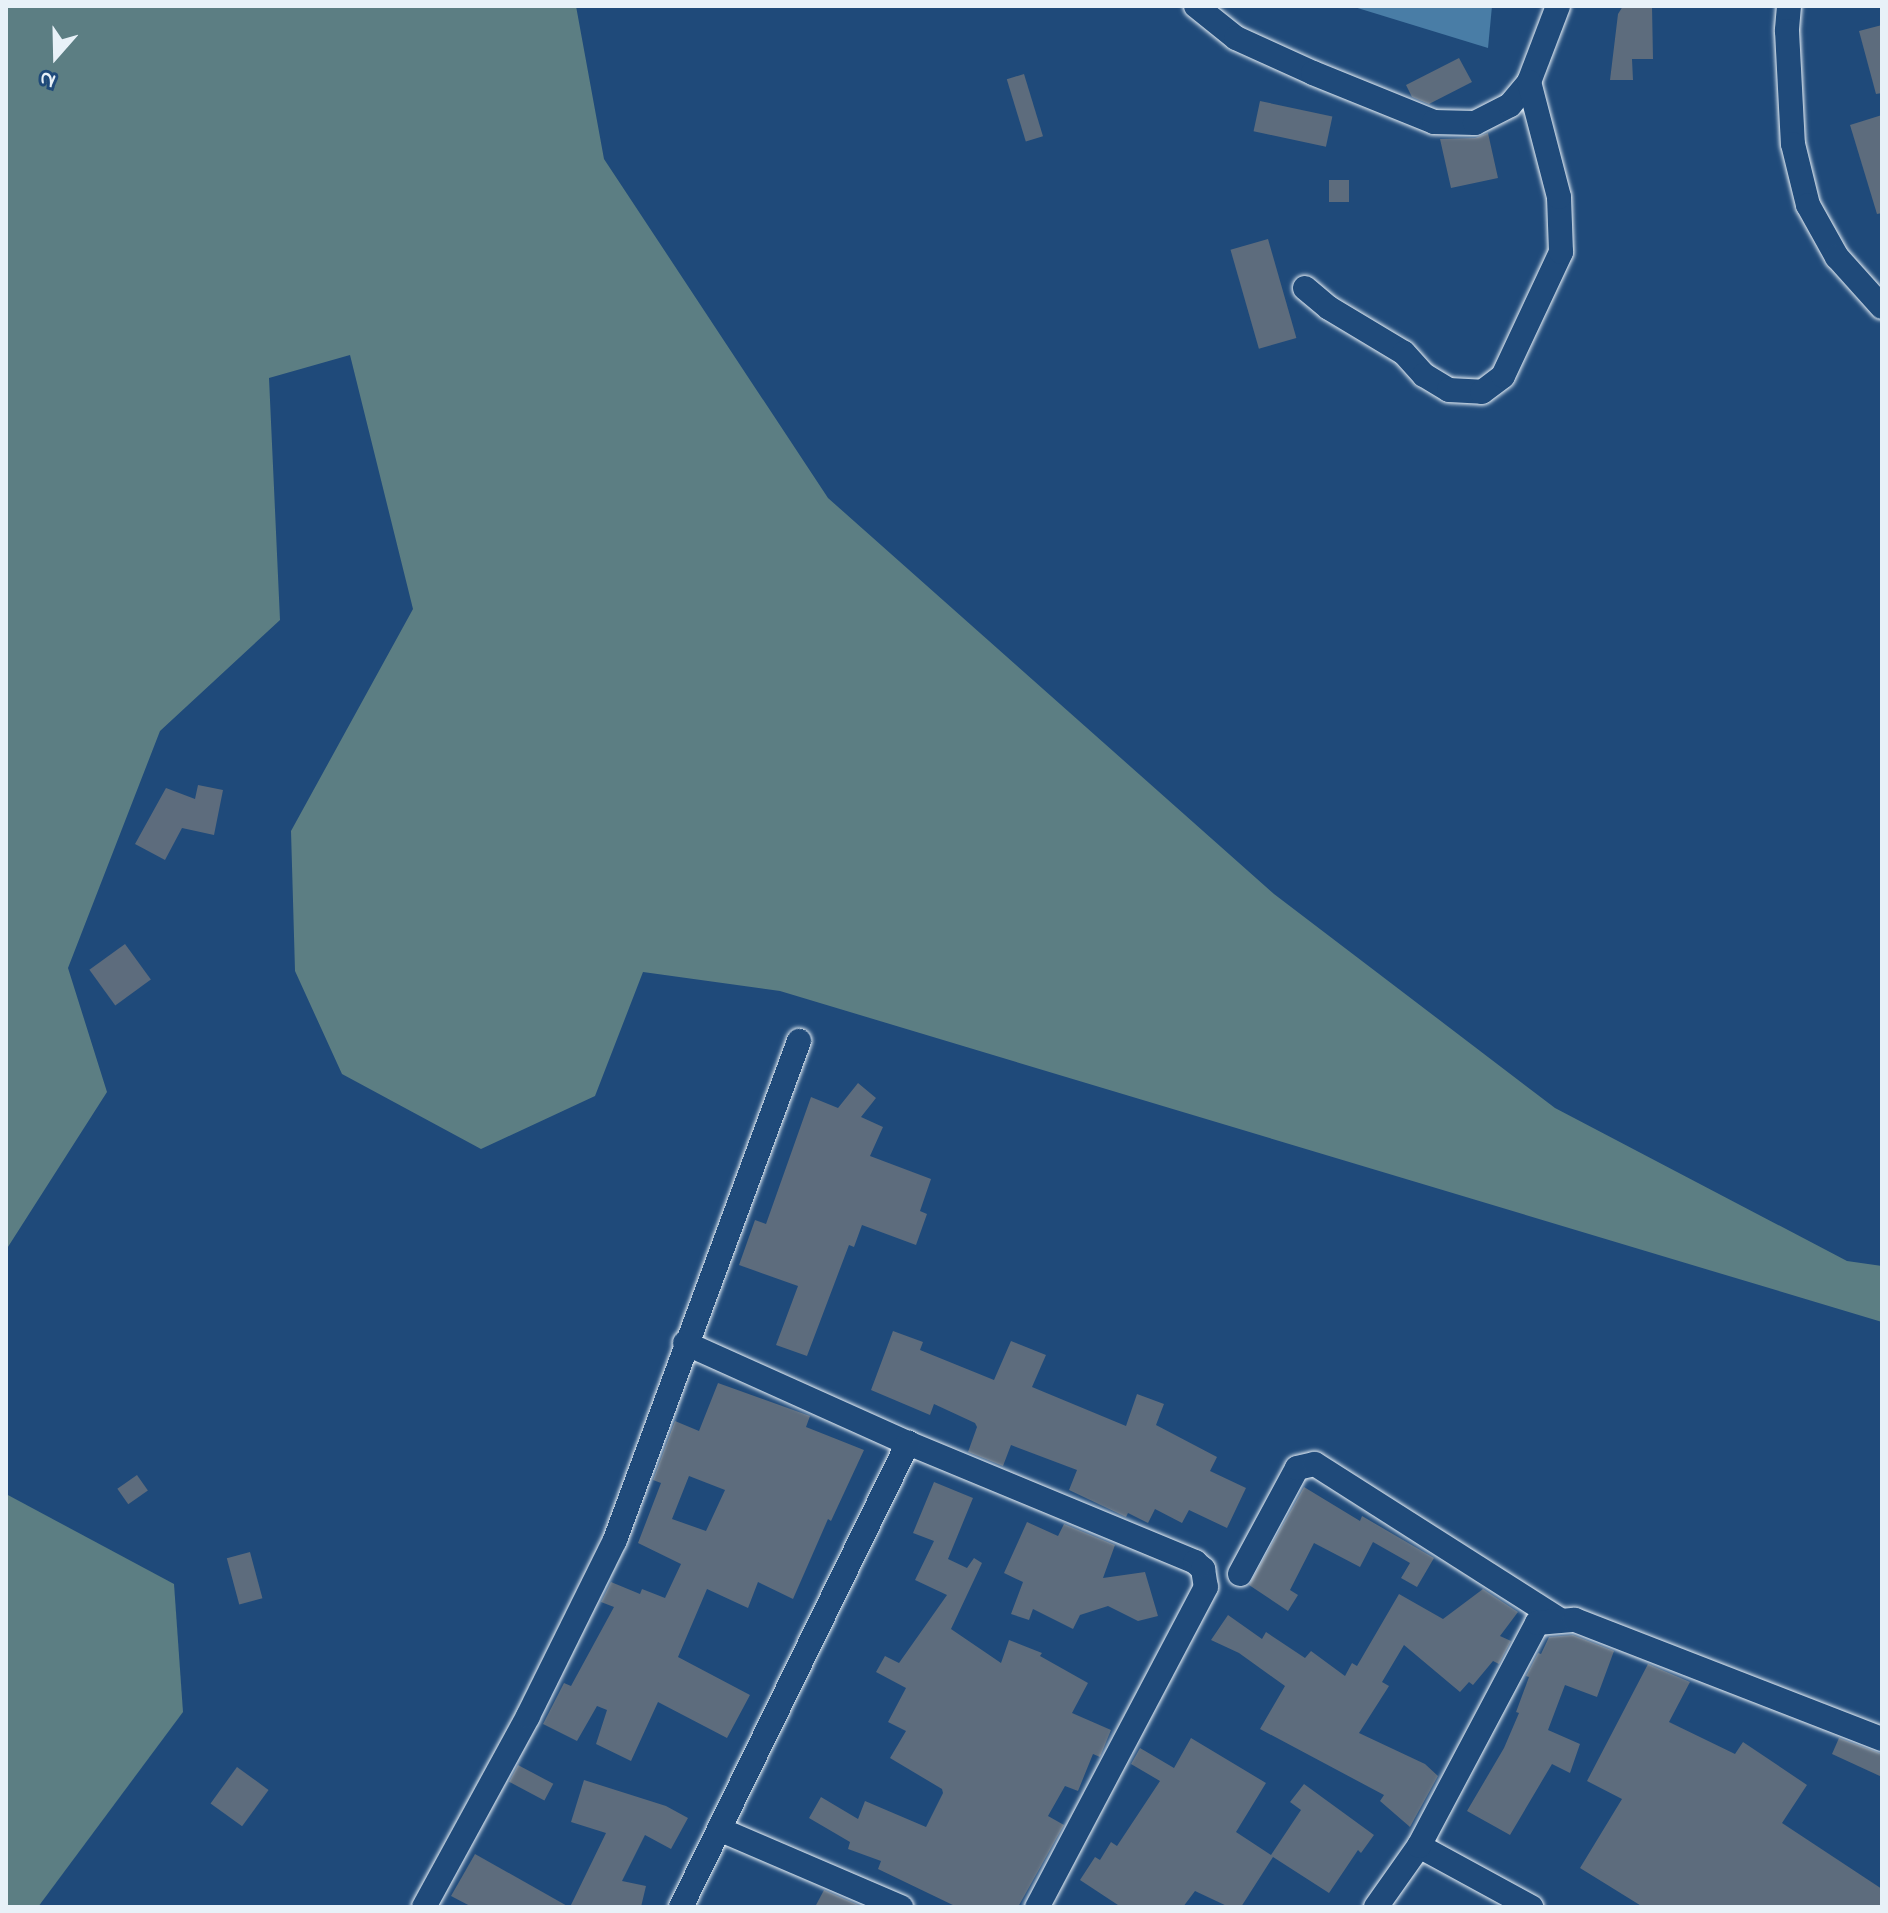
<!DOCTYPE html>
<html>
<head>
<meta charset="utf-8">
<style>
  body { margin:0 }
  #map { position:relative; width:1888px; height:1913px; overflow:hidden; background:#1f4a7a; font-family:"Indie Flower",sans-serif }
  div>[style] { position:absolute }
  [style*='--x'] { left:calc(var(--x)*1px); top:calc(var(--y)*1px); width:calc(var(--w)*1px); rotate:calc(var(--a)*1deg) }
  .green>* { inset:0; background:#5c7e83 }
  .water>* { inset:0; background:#497da6 }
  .building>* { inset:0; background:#5d6c7d; transform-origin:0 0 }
  .roads { filter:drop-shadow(0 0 2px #e8f1f8) drop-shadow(0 0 2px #e8f1f8) }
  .minor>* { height:24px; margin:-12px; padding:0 12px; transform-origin:12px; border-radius:12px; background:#1f4a7a }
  span { translate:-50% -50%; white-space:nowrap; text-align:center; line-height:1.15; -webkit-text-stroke:8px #1f4a7a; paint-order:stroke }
  .frame { position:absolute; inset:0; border:8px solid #e8f1f8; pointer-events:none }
  .north { position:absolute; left:16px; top:16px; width:80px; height:80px; -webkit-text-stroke:6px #1f4a7a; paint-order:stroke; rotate:200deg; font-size:22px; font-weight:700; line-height:32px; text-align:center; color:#e8f1f8 }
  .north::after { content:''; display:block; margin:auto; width:28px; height:36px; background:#e8f1f8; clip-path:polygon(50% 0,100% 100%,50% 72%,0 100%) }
</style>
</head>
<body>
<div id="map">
  <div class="green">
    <div style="clip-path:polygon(6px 6px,576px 6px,604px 159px,828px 498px,1274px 894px,1555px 1108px,1847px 1261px,1882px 1266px,1882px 1322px,780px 991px,643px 972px,595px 1096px,481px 1149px,342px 1074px,295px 971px,291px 831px,413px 609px,350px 355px,269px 378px,280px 620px,160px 731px,68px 968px,107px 1092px,6px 1250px)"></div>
    <div style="clip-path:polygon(6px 1494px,174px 1584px,183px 1712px,38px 1907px,6px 1907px)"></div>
  </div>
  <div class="water">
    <div style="clip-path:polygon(1351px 6px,1492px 6px,1488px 48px)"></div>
  </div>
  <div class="building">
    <div style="clip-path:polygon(1623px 6px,1652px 6px,1653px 59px,1632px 59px,1633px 80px,1610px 80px,1618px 14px)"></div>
    <div style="clip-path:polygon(1882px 25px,1882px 93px,1876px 94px,1859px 31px)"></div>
    <div style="clip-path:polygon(1459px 58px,1472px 82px,1429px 104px,1412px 97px,1406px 85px)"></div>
    <div style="left:1024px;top:74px;width:65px;height:18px;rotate:73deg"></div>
    <div style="left:1260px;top:101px;width:74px;height:31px;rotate:12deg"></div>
    <div style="clip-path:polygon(1882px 115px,1882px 213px,1877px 214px,1850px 125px)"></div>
    <div style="clip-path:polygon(1488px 133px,1498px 178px,1451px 188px,1440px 139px,1475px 138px)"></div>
    <div style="left:1329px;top:180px;width:20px;height:22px"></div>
    <div style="left:1268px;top:239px;width:103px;height:39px;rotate:74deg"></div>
    <div style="clip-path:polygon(198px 785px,223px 790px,214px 835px,182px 828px,165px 860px,135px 844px,166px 788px,195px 799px)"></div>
    <div style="left:125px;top:944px;width:44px;height:44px;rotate:54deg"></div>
    <div style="clip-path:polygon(858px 1083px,876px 1098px,861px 1117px,883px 1127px,870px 1156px,931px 1179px,920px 1211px,927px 1214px,916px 1245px,862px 1225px,854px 1247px,849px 1245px,807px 1356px,776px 1345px,798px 1286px,739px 1265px,755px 1220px,766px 1224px,811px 1097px,838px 1108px)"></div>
    <div style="clip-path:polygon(893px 1331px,923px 1342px,920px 1350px,994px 1380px,1011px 1341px,1046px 1355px,1032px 1387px,1126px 1426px,1137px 1394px,1164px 1404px,1156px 1425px,1217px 1457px,1210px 1471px,1246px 1488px,1227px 1528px,1189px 1510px,1182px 1523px,1155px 1509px,1148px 1523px,1128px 1513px,1126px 1517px,1069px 1490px,1077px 1470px,1011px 1445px,1003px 1466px,968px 1452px,977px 1427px,975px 1423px,934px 1404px,930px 1415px,871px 1390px)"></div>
    <div style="clip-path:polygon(evenodd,718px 1383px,810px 1416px,806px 1427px,864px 1450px,831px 1521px,828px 1519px,793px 1599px,758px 1582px,748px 1608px,707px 1589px,678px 1657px,750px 1695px,727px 1738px,658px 1702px,631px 1761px,596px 1744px,607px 1710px,597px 1706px,577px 1741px,543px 1724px,564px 1683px,571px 1686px,614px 1607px,601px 1602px,611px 1582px,640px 1594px,642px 1589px,665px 1598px,681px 1564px,638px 1543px,661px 1483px,653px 1480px,675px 1421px,699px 1431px,718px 1383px,689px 1476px,725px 1490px,706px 1531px,672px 1519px,689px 1476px)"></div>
    <div style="left:137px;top:1475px;width:19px;height:24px;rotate:55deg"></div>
    <div style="clip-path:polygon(934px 1482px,973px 1498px,948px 1559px,967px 1568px,974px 1558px,982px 1563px,951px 1629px,1001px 1663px,1009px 1640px,1042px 1653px,1040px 1656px,1088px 1683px,1072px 1713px,1111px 1730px,1100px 1757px,1093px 1754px,1078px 1791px,1065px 1786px,1048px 1816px,1064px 1825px,1018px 1907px,957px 1907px,878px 1869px,881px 1861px,848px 1849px,850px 1842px,809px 1818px,821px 1797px,858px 1819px,865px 1801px,926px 1827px,943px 1793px,942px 1789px,890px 1758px,906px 1731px,888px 1722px,906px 1688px,876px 1672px,885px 1656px,899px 1663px,947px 1595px,915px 1580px,934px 1541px,913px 1533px)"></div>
    <div style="clip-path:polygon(1304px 1487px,1360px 1521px,1362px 1516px,1434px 1558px,1417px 1587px,1401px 1578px,1410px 1563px,1373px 1542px,1360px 1567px,1314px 1543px,1290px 1590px,1298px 1595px,1288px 1611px,1249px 1585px)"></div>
    <div style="clip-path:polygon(1027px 1522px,1058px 1536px,1064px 1524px,1115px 1545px,1103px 1578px,1145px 1572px,1158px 1616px,1138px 1621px,1108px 1606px,1080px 1615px,1073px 1629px,1033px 1609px,1029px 1620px,1011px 1614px,1023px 1582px,1004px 1573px)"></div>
    <div style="left:250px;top:1552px;width:48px;height:24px;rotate:75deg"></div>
    <div style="clip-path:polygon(1483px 1589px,1518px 1612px,1500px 1636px,1511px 1641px,1499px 1664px,1493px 1661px,1473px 1685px,1469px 1682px,1460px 1692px,1404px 1645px,1382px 1682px,1389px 1686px,1359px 1733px,1425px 1764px,1438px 1776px,1410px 1827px,1380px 1801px,1384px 1795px,1260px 1729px,1285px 1686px,1239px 1653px,1211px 1640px,1228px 1615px,1262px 1639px,1266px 1632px,1305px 1658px,1311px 1651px,1345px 1676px,1352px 1663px,1357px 1666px,1399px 1594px,1443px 1619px)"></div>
    <div style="clip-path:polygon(1573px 1635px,1614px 1651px,1597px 1697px,1565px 1685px,1548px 1730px,1580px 1744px,1570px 1773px,1552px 1764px,1510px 1835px,1467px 1811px,1504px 1748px,1519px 1713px,1516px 1712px,1529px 1677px,1526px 1676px,1538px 1653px,1541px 1654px,1549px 1637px)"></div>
    <div style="clip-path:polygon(1648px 1664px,1690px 1682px,1669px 1722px,1735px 1754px,1743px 1742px,1807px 1785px,1782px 1823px,1882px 1889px,1882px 1907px,1643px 1907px,1580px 1868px,1622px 1799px,1587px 1781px)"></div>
    <div style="clip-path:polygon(1191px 1738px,1266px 1783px,1236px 1832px,1271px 1855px,1301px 1810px,1290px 1802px,1304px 1784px,1374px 1835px,1361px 1853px,1358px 1850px,1329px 1893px,1273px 1857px,1241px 1907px,1229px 1907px,1195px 1891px,1183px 1907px,1121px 1907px,1080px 1880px,1095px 1857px,1100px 1860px,1111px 1842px,1117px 1846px,1160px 1781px,1131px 1764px,1140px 1748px,1174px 1768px)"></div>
    <div style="clip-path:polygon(1839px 1738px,1882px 1754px,1882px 1777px,1832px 1754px)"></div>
    <div style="left:518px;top:1765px;width:40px;height:19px;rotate:28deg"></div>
    <div style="left:237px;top:1767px;width:39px;height:45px;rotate:36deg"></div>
    <div style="clip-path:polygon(584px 1780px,666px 1806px,688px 1818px,671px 1849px,645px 1835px,622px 1881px,646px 1886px,641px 1907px,570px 1907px,606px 1833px,571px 1822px)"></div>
    <div style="clip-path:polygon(475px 1854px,569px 1907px,472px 1907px,451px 1896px)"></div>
    <div style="clip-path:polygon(824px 1890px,863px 1907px,815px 1907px)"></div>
  </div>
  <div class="roads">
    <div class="minor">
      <div style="--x:1196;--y:6;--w:51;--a:38.7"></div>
      <div style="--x:1236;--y:38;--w:85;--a:24.4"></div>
      <div style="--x:1313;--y:73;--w:131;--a:22"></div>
      <div style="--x:1434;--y:122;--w:41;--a:1.4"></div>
      <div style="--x:1475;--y:123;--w:39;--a:-27"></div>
      <div style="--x:1510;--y:105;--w:30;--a:-50"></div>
      <div style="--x:1529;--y:82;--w:81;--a:-69.1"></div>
      <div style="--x:1789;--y:6;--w:25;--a:95"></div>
      <div style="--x:1787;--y:31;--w:113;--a:87"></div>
      <div style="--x:1793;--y:144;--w:63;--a:76.2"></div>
      <div style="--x:1808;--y:205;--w:60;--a:60.9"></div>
      <div style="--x:1837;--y:257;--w:67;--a:48"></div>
      <div style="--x:1305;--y:288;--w:31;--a:40"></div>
      <div style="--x:1329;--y:308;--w:87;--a:31"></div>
      <div style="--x:1404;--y:353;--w:30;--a:48"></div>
      <div style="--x:1424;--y:375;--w:29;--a:31"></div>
      <div style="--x:1449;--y:390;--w:33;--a:3"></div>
      <div style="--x:1482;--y:392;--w:26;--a:-37"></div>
      <div style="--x:1503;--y:376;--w:137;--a:-64.9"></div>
      <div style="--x:1561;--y:252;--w:55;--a:-92.1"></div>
      <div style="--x:1559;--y:197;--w:119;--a:-104.6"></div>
      <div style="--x:685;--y:1343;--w:244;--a:24.2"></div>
      <div style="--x:908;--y:1443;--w:311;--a:22.5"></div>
      <div style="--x:1195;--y:1562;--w:11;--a:41"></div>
      <div style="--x:1203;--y:1569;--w:18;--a:81"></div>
      <div style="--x:1206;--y:1587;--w:362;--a:117.8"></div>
      <div style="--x:1240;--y:1574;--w:120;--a:-61.7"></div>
      <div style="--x:1297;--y:1468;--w:18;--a:-13"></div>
      <div style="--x:1315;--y:1464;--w:288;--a:32.5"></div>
      <div style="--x:721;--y:1830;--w:196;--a:23.2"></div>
      <div style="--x:1419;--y:1846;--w:128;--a:28.6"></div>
      <div style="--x:424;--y:1907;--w:217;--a:-61.4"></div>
      <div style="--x:528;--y:1716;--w:196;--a:-63.7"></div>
      <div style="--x:615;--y:1540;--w:532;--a:-69.76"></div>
      <div style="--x:681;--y:1907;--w:517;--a:-63.93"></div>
      <div style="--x:1376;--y:1907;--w:75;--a:-54.8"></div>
      <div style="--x:1419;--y:1846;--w:252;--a:-62.1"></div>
      <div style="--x:1537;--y:1623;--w:38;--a:-5"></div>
      <div style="--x:1575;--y:1620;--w:329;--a:21.2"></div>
    </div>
  </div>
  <div class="frame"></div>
  <div class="north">N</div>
</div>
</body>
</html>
